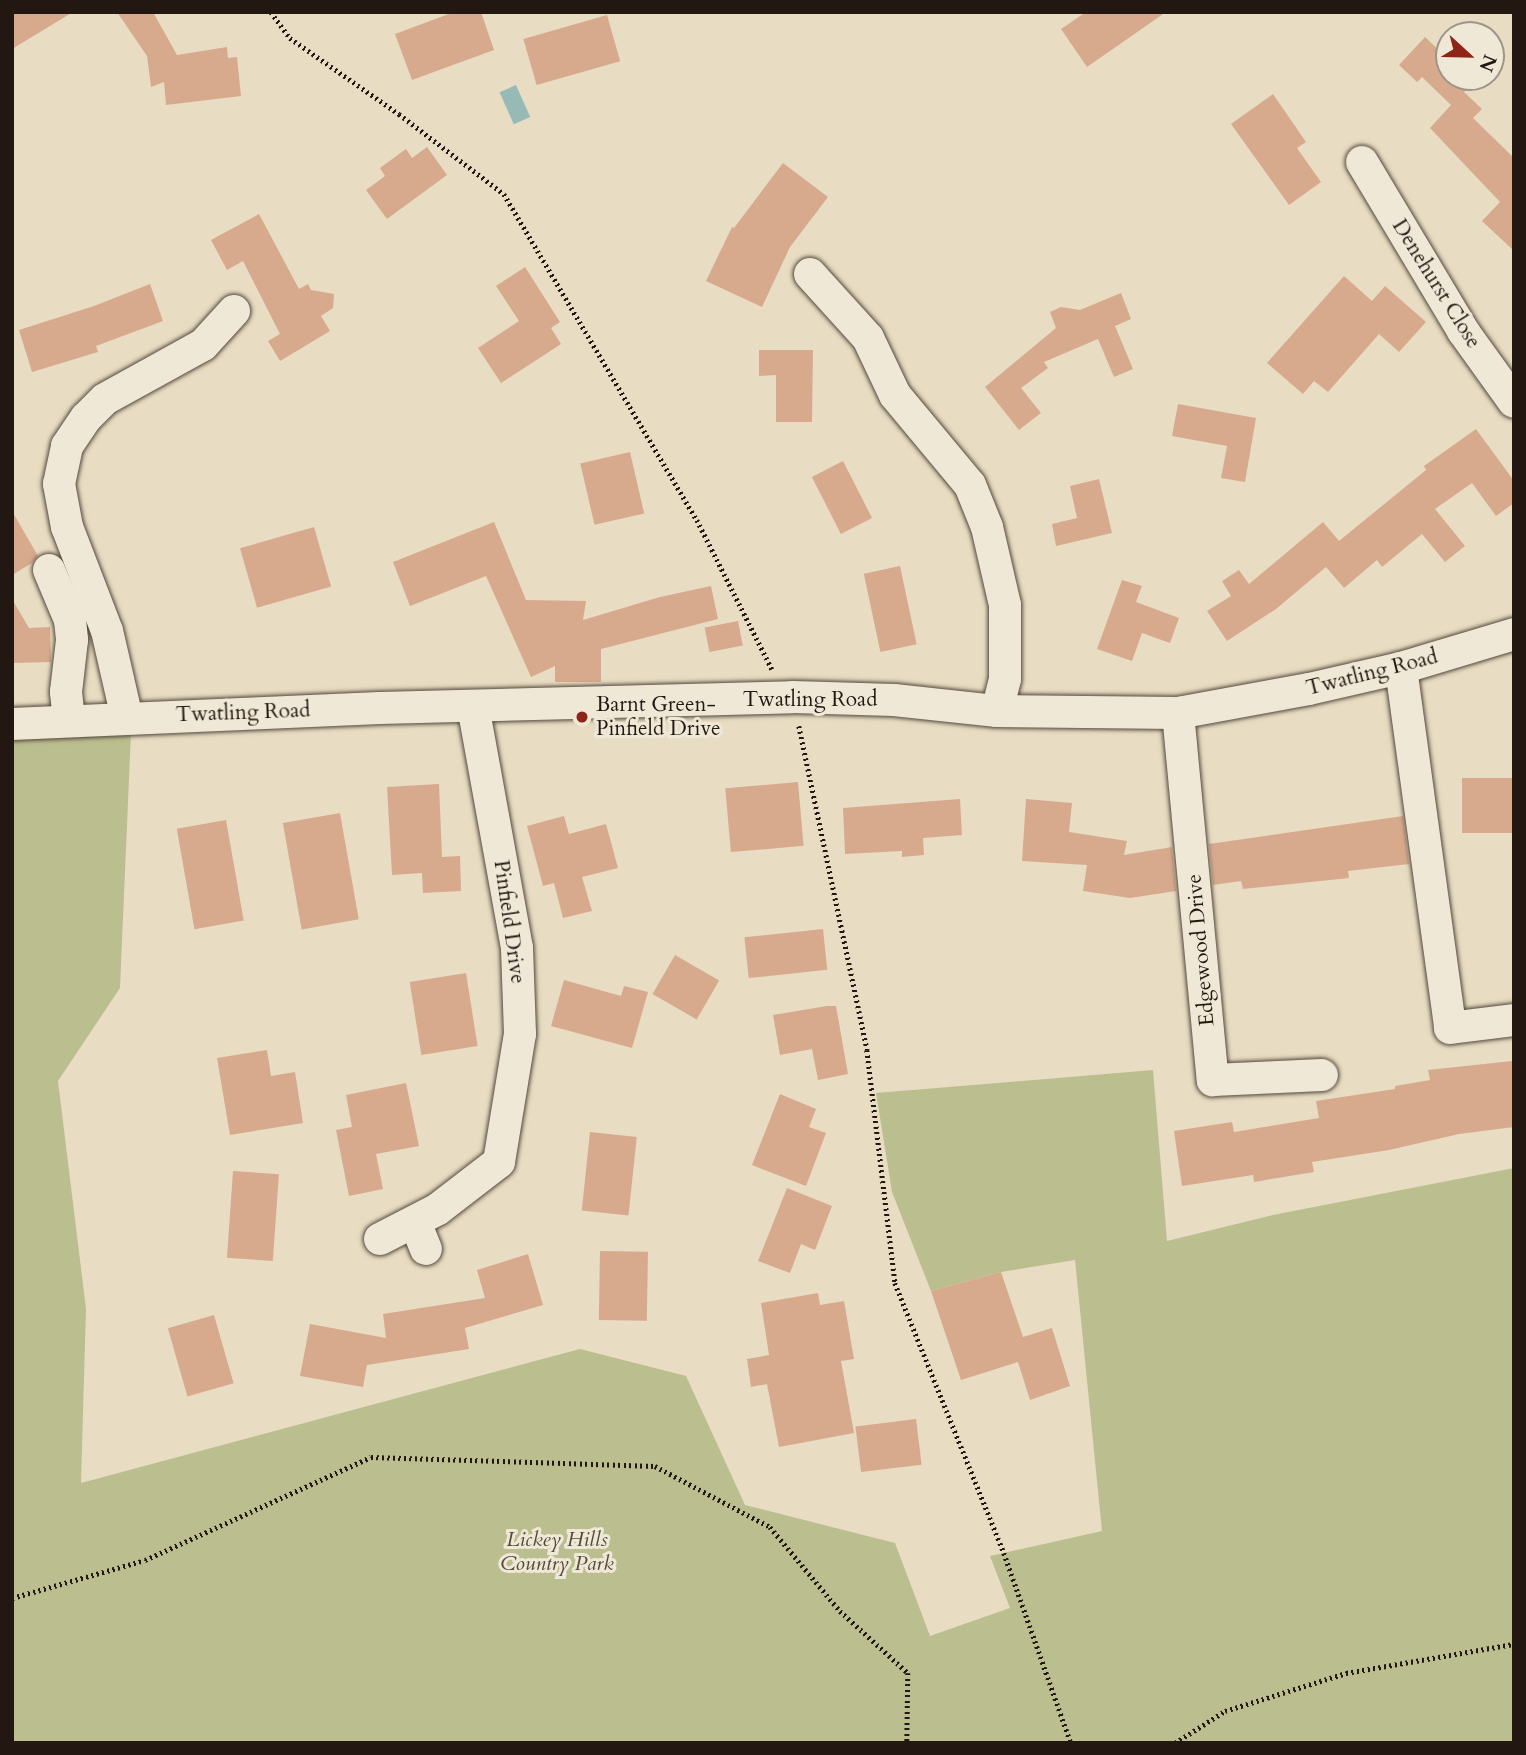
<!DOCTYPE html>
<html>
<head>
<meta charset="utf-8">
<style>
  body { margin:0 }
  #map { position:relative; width:1526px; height:1755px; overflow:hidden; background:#e8dcc2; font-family:Cardo,serif }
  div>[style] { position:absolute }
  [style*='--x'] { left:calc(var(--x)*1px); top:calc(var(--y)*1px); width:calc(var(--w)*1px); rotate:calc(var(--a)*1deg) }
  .green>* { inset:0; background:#bbbf8f }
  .water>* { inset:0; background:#98bab7; transform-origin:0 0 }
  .building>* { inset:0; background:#d8aa8d; transform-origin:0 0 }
  .path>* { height:4.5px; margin-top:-2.25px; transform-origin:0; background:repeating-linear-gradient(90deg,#231811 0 2px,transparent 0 5.5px) }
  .roads { filter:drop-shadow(0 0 2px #54493d) drop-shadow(0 0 2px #54493d) }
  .minor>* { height:32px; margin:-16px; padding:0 16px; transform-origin:16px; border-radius:16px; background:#f0e8d7 }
  .dots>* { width:19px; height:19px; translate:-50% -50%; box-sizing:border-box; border:4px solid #f0e8d7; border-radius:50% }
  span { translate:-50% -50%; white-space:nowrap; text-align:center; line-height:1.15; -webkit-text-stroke:6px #f0e8d7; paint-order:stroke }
  .street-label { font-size:21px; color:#231811 }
  .poi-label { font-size:21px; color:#231811 }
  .left { translate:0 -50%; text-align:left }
  .park-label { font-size:21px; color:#514a37; font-style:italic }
  .frame { position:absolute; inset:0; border:14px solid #231811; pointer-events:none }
  .north { position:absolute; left:1435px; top:21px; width:70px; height:70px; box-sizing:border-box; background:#f0e8d7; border:2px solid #9e9588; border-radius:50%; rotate:112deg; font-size:19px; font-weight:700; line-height:28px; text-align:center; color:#231811 }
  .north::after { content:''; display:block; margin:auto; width:24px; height:32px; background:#8f2418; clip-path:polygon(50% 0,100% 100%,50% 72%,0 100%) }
</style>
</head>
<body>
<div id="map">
  <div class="green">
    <div style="clip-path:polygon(131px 732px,120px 988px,58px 1081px,86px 1309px,81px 1483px,580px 1349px,686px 1376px,745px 1505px,895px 1543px,930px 1636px,1010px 1608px,990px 1556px,1102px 1531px,1075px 1260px,1001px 1272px,931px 1291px,892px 1192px,876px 1093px,1153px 1070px,1167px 1241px,1273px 1215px,1514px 1168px,1514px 1743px,12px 1743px,12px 738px)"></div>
  </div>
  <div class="water">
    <div style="left:516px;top:85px;width:35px;height:18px;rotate:66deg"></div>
  </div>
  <div class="building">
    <div style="clip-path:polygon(12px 12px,73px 12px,12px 49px)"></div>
    <div style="clip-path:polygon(117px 12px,153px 12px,177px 55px,227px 47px,228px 58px,237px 57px,241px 96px,166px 105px,164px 82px,151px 87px,147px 56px)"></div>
    <div style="clip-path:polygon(454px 12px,481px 12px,494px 50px,412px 80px,395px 34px)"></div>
    <div style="clip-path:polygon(1086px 12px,1166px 12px,1087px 67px,1061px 29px)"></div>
    <div style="left:607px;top:15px;width:48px;height:87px;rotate:74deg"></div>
    <div style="clip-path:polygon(1425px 37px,1449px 60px,1449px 77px,1478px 77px,1464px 92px,1482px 109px,1473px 118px,1514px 158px,1514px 251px,1482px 221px,1500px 202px,1430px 128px,1451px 105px,1422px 77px,1417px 82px,1399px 65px)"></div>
    <div style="clip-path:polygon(1273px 94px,1306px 142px,1297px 148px,1321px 182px,1289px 205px,1231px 124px)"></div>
    <div style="clip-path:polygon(427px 147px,447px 175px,387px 219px,366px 190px,385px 176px,380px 168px,406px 149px,412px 158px)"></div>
    <div style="clip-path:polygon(783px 163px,828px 197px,790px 247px,762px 307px,706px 281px,732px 227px,734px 228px)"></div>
    <div style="clip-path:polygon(259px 214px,299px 289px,308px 284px,311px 290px,334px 294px,333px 308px,321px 316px,330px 331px,280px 361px,268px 341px,280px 334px,243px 261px,227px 270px,211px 240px)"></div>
    <div style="clip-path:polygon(525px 267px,560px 322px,551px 328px,561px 344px,501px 383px,478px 348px,519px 321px,496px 286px)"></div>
    <div style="clip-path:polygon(1344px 276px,1372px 301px,1385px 286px,1426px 322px,1399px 352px,1379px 334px,1328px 392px,1314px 381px,1303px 394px,1267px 363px)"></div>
    <div style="clip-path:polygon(150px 284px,163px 321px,96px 346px,98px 352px,32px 372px,19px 330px,94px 306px)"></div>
    <div style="clip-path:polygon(1121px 293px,1131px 319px,1115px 326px,1133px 369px,1114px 377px,1098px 339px,1044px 362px,1048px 368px,1021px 388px,1041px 413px,1019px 430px,985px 387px,1056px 328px,1050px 312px,1061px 307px,1080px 310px)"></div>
    <div style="clip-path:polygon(759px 350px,813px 350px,812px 422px,776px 422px,776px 375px,759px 376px)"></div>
    <div style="clip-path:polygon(1178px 404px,1256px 418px,1245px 482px,1221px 478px,1227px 446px,1172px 436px)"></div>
    <div style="clip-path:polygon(1476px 429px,1514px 481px,1514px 503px,1496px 516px,1472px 483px,1435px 509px,1465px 546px,1445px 562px,1422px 534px,1382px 567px,1377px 560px,1344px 588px,1326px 567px,1276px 609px,1227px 641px,1207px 611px,1231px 596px,1222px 581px,1239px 570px,1249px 584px,1323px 522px,1339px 541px,1426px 470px,1424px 466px)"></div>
    <div style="left:630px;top:452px;width:63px;height:51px;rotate:77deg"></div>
    <div style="left:843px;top:461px;width:64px;height:35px;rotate:63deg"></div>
    <div style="clip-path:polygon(1099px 479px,1112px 533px,1056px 546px,1052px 524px,1077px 518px,1070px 486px)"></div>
    <div style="clip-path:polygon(12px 511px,38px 556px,32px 563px,12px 575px)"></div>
    <div style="clip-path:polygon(494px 522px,526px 600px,586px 601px,583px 620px,660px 597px,711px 586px,718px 619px,601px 649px,601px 682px,555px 682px,555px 666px,531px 677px,486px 576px,410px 606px,393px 562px)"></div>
    <div style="left:314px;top:527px;width:62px;height:77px;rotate:74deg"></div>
    <div style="left:900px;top:566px;width:80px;height:37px;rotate:78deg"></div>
    <div style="clip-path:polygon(1122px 580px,1142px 586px,1136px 602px,1179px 618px,1170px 643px,1142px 633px,1132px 661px,1097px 649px)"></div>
    <div style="clip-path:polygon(12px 599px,29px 628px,50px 627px,51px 662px,12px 663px)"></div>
    <div style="left:738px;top:621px;width:25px;height:34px;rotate:79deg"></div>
    <div style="left:1514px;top:778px;width:55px;height:52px;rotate:90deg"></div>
    <div style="left:798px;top:782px;width:64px;height:73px;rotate:85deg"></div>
    <div style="clip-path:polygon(439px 784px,442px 857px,460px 856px,461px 891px,423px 893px,422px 873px,392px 875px,387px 787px)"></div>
    <div style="clip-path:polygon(960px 799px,962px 835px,923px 838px,924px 855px,902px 857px,902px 851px,845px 854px,843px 808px)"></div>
    <div style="clip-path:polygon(1026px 799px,1072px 803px,1069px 832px,1127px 841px,1124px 855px,1172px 847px,1176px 891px,1130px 898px,1083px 891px,1087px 865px,1022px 861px)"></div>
    <div style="left:340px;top:813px;width:108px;height:58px;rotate:80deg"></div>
    <div style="clip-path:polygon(564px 816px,569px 834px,606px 824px,618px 868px,582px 877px,592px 911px,563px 918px,554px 883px,543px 886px,527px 826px)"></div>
    <div style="clip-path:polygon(1403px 816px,1409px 864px,1348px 871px,1349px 878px,1243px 889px,1241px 881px,1213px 885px,1209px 844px)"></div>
    <div style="left:226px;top:820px;width:102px;height:50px;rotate:80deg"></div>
    <div style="left:823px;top:929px;width:41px;height:79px;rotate:84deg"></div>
    <div style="left:675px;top:955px;width:51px;height:45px;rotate:30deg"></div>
    <div style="left:466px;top:973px;width:74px;height:57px;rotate:81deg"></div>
    <div style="clip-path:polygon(564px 980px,621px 996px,624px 986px,648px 992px,632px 1048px,551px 1026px)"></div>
    <div style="clip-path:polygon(827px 1006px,836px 1006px,848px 1074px,818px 1080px,812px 1049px,780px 1055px,773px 1015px)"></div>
    <div style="clip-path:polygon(267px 1050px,271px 1076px,295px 1072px,303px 1123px,230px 1135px,217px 1058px)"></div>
    <div style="clip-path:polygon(1512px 1061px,1514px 1127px,1459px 1134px,1389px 1150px,1312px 1162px,1314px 1172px,1254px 1182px,1253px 1175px,1182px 1186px,1174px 1131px,1232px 1122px,1234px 1132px,1319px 1118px,1316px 1101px,1395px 1089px,1395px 1086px,1430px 1080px,1428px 1070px)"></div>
    <div style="clip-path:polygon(406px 1083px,419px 1146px,376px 1154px,383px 1189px,349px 1196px,336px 1130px,352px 1127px,346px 1095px)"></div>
    <div style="clip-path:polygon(780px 1094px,816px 1109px,809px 1127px,826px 1133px,806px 1186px,752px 1165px)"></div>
    <div style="left:590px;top:1132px;width:47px;height:79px;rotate:6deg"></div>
    <div style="left:233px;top:1171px;width:46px;height:87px;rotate:4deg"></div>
    <div style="clip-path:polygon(787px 1188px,832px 1206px,815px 1250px,801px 1244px,790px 1273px,758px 1261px)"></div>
    <div style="left:600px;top:1251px;width:48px;height:69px;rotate:1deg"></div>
    <div style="clip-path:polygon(528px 1254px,543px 1305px,465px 1328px,469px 1349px,367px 1365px,363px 1387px,300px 1376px,310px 1324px,386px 1338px,383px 1314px,485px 1298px,477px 1270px)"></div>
    <div style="clip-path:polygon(1001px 1272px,1023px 1337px,1052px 1328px,1070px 1386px,1030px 1400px,1018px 1362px,961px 1380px,931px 1291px)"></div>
    <div style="clip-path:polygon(818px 1293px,820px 1305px,844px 1301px,854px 1359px,841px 1361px,854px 1433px,779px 1447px,767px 1384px,751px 1387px,747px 1359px,769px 1355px,761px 1303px)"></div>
    <div style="left:214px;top:1315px;width:71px;height:48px;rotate:74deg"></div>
    <div style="left:916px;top:1419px;width:46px;height:61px;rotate:83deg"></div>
  </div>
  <div class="path">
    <div style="--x:271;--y:12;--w:32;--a:54"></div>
    <div style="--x:290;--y:38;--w:133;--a:34.9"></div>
    <div style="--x:399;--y:114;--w:132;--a:37.3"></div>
    <div style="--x:504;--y:194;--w:379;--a:59.4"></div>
    <div style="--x:697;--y:520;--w:167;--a:63.3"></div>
    <div style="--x:799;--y:726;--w:331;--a:78.1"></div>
    <div style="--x:867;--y:1050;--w:235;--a:83.1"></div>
    <div style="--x:895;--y:1283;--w:291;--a:68"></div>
    <div style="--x:1004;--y:1553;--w:201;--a:70.6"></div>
    <div style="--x:12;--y:1598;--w:138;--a:-15.9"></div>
    <div style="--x:145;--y:1560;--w:248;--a:-24.5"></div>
    <div style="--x:371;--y:1457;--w:284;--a:1.8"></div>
    <div style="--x:655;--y:1466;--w:130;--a:27.9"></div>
    <div style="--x:770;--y:1527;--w:109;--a:50.2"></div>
    <div style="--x:840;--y:1611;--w:92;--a:42.4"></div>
    <div style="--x:908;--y:1673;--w:70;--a:90.8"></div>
    <div style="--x:1175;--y:1743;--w:59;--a:-32.6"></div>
    <div style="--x:1225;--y:1711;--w:127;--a:-17.4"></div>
    <div style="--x:1346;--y:1673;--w:170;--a:-9.8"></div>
  </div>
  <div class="roads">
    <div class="minor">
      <div style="--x:1362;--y:162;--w:197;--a:59.1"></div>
      <div style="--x:1463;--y:331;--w:87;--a:54.3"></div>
      <div style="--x:810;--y:274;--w:86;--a:47.8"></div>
      <div style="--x:868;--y:338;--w:63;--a:64.7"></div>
      <div style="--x:895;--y:395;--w:117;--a:50.2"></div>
      <div style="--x:970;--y:485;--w:45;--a:68"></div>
      <div style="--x:987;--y:527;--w:80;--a:77"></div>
      <div style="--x:1005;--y:605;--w:74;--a:90"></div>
      <div style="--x:1005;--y:679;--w:33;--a:104"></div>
      <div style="--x:49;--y:570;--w:54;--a:67.2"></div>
      <div style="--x:70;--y:620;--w:20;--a:84"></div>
      <div style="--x:72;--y:640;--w:52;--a:96.6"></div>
      <div style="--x:66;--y:692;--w:29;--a:84"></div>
      <div style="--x:1401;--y:668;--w:363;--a:82.2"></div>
      <div style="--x:1450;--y:1028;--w:64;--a:-7.1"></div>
      <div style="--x:1178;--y:713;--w:369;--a:84.6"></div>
      <div style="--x:1213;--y:1080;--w:109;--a:-2.6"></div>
      <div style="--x:127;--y:718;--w:89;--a:-102.9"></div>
      <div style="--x:107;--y:631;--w:111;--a:-111"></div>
      <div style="--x:67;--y:527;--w:44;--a:-100.5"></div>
      <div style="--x:59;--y:484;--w:39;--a:-78"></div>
      <div style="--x:67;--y:446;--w:34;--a:-56"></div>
      <div style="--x:86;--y:418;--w:27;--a:-45"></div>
      <div style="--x:105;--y:399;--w:112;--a:-28.9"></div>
      <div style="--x:203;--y:345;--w:46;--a:-47.6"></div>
      <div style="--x:12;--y:724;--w:368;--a:-2.5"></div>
      <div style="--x:380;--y:708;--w:413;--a:-1.5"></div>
      <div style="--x:793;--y:697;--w:101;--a:1.7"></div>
      <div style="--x:894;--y:700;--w:104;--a:6.1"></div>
      <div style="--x:997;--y:711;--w:181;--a:0.6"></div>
      <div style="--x:1178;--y:713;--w:133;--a:-10.4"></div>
      <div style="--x:1309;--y:689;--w:94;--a:-12.9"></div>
      <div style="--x:1401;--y:668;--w:118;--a:-16.7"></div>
      <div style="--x:415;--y:1222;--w:29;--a:68"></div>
      <div style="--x:380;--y:1239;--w:65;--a:-27.3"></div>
      <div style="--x:438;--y:1209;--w:77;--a:-37.6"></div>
      <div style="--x:499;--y:1162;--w:130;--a:-80.7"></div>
      <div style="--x:520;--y:1034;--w:86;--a:-92"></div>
      <div style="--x:517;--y:948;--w:246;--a:-100.3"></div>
    </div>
  </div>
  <div class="dots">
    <div style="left:582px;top:717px;background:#8f2418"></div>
  </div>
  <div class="street-label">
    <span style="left:1436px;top:284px;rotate:58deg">Denehurst Close</span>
    <span style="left:1372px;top:673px;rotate:-14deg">Twatling Road</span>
    <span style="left:810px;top:700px">Twatling Road</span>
    <span style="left:243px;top:713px;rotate:-2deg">Twatling Road</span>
    <span style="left:509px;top:922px;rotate:82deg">Pinfield Drive</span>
    <span style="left:1201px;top:950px;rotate:-95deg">Edgewood Drive</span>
  </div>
  <div class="poi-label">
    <span class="left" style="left:596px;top:717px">Barnt Green-<br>Pinfield Drive</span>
  </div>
  <div class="park-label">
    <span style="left:557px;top:1552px">Lickey Hills<br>Country Park</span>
  </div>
  <div class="frame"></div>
  <div class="north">N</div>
</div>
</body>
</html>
